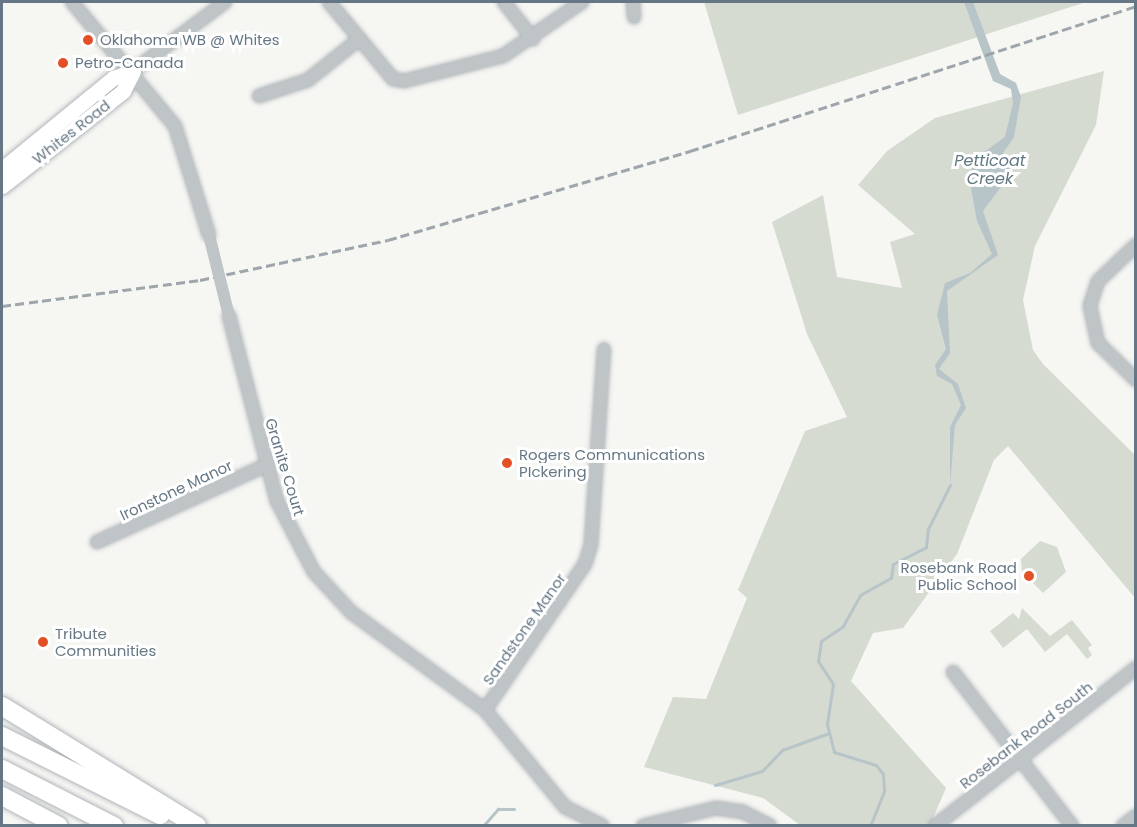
<!DOCTYPE html>
<html>
<head>
<meta charset="utf-8">
<style>
  body { margin:0 }
  #map { position:relative; width:1137px; height:827px; overflow:hidden; background:#f6f6f3; font-family:Poppins,sans-serif }
  div>[style] { position:absolute }
  [style*='--x'] { left:calc(var(--x)*1px); top:calc(var(--y)*1px); width:calc(var(--w)*1px); rotate:calc(var(--a)*1deg) }
  .green>* { inset:0; background:#d6dbd2 }
  .water>* { inset:0; background:#b7c4c8 }
  .stream>* { height:3px; margin:-1.5px; padding:0 1.5px; transform-origin:1.5px; border-radius:1.5px; background:#b7c4c8 }
  .roads { filter:drop-shadow(0 0 2px #b1b6ba) drop-shadow(0 0 2px #b1b6ba) }
  .minor>* { height:12px; margin:-6px; padding:0 6px; transform-origin:6px; border-radius:6px; background:#bfc4c7 }
  .major>* { height:15px; margin:-7.5px; padding:0 7.5px; transform-origin:7.5px; border-radius:7.5px; background:#fff }
  .highway>* { height:18px; margin:-9px; padding:0 9px; transform-origin:9px; border-radius:9px; background:#fff }
  .rail>* { height:3px; margin-top:-1.5px; transform-origin:0; background:repeating-linear-gradient(90deg,#9ea6ab 0 9px,transparent 0 13.5px) }
  .minor-bridge>* { height:12px; margin:-6px; padding:0 6px; transform-origin:6px; border-radius:6px; background:#bfc4c7 }
  .dots>* { width:16px; height:16px; translate:-50% -50%; box-sizing:border-box; border:3px solid #fff; border-radius:50% }
  span { translate:-50% -50%; white-space:nowrap; text-align:center; line-height:1.15; -webkit-text-stroke:6px #fff; paint-order:stroke }
  .poi-label { font-size:15px; color:#657784 }
  .left { translate:0 -50%; text-align:left }
  .right { translate:-100% -50%; text-align:right }
  .street-label { font-size:15px; color:#657784 }
  .water-label { font-size:16px; color:#617881; font-style:italic }
  .frame { position:absolute; inset:0; border:3px solid #657784; pointer-events:none }
</style>
</head>
<body>
<div id="map">
  <div class="green">
    <div style="clip-path:polygon(704px 2px,1086px 2px,738px 115px)"></div>
    <div style="clip-path:polygon(1104px 71px,1096px 125px,1035px 246px,1023px 300px,1033px 350px,1043px 364px,1135px 455px,1135px 598px,1008px 446px,994px 460px,957px 554px,903px 628px,873px 633px,851px 681px,946px 788px,930px 825px,800px 825px,763px 798px,644px 767px,673px 697px,706px 699px,747px 598px,738px 590px,805px 431px,847px 417px,807px 334px,772px 222px,823px 195px,837px 277px,902px 288px,890px 242px,915px 234px,858px 185px,887px 151px,935px 118px)"></div>
    <div style="clip-path:polygon(1040px 541px,1057px 547px,1066px 572px,1043px 593px,1022px 572px,1021px 559px)"></div>
    <div style="clip-path:polygon(1022px 608px,1050px 636px,1072px 620px,1092px 645px,1088px 648px,1092px 655px,1087px 659px,1067px 634px,1045px 652px,1027px 629px,1003px 648px,990px 631px,1013px 613px,1019px 619px)"></div>
  </div>
  <div class="water">
    <div style="clip-path:polygon(964px 2px,973px 2px,1000px 74px,1016px 83px,1021px 97px,1014px 137px,1003px 153px,1012px 172px,983px 211px,998px 255px,947px 291px,950px 353px,939px 369px,958px 384px,966px 408px,955px 425px,950px 485px,950px 427px,961px 405px,952px 384px,937px 376px,935px 365px,946px 349px,937px 315px,945px 283px,970px 273px,992px 254px,977px 221px,970px 183px,973px 160px,1005px 137px,1013px 103px,1011px 89px,993px 81px)"></div>
  </div>
  <div class="stream">
    <div style="--x:715;--y:785;--w:49;--a:-16.6"></div>
    <div style="--x:762;--y:771;--w:29;--a:-46"></div>
    <div style="--x:782;--y:750;--w:50;--a:-19.9"></div>
    <div style="--x:483;--y:826;--w:23;--a:-49"></div>
    <div style="--x:498;--y:809;--w:16;--a:0"></div>
    <div style="--x:870;--y:826;--w:38;--a:-68"></div>
    <div style="--x:884;--y:791;--w:17;--a:-93"></div>
    <div style="--x:883;--y:774;--w:11;--a:-128"></div>
    <div style="--x:876;--y:765;--w:44;--a:-162.8"></div>
    <div style="--x:834;--y:752;--w:29;--a:-104"></div>
    <div style="--x:827;--y:724;--w:40;--a:-81.5"></div>
    <div style="--x:833;--y:684;--w:27;--a:-123"></div>
    <div style="--x:818;--y:661;--w:20;--a:-81"></div>
    <div style="--x:821;--y:641;--w:27;--a:-34"></div>
    <div style="--x:843;--y:626;--w:35;--a:-61"></div>
    <div style="--x:860;--y:595;--w:35;--a:-29"></div>
    <div style="--x:891;--y:578;--w:14;--a:-82"></div>
    <div style="--x:893;--y:564;--w:37;--a:-27"></div>
    <div style="--x:926;--y:547;--w:18;--a:-84"></div>
    <div style="--x:928;--y:529;--w:49;--a:-63.4"></div>
  </div>
  <div class="roads">
    <div class="minor">
      <div style="--x:72;--y:2;--w:161;--a:50.3"></div>
      <div style="--x:175;--y:126;--w:114;--a:72.7"></div>
      <div style="--x:329;--y:2;--w:100;--a:50.3"></div>
      <div style="--x:393;--y:79;--w:11;--a:10"></div>
      <div style="--x:404;--y:81;--w:102;--a:-14.2"></div>
      <div style="--x:503;--y:56;--w:96;--a:-34.4"></div>
      <div style="--x:504;--y:2;--w:47;--a:51.9"></div>
      <div style="--x:633;--y:2;--w:15;--a:86"></div>
      <div style="--x:133;--y:71;--w:115;--a:-36.9"></div>
      <div style="--x:259;--y:96;--w:52;--a:-18.1"></div>
      <div style="--x:308;--y:80;--w:64;--a:-38.7"></div>
      <div style="--x:1136;--y:245;--w:52;--a:136.5"></div>
      <div style="--x:1098;--y:281;--w:26;--a:108"></div>
      <div style="--x:1090;--y:306;--w:38;--a:78"></div>
      <div style="--x:1098;--y:343;--w:53;--a:44.2"></div>
      <div style="--x:229;--y:316;--w:191;--a:75.5"></div>
      <div style="--x:277;--y:501;--w:80;--a:62.5"></div>
      <div style="--x:314;--y:572;--w:56;--a:47.2"></div>
      <div style="--x:352;--y:613;--w:165;--a:36.1"></div>
      <div style="--x:485;--y:710;--w:126;--a:50.5"></div>
      <div style="--x:565;--y:807;--w:42;--a:26.6"></div>
      <div style="--x:97;--y:542;--w:187;--a:-24.4"></div>
      <div style="--x:953;--y:672;--w:195;--a:52.3"></div>
      <div style="--x:485;--y:710;--w:177;--a:-55.6"></div>
      <div style="--x:585;--y:564;--w:21;--a:-73"></div>
      <div style="--x:591;--y:544;--w:195;--a:-86.2"></div>
      <div style="--x:643;--y:826;--w:75;--a:-13.9"></div>
      <div style="--x:716;--y:808;--w:27;--a:8"></div>
      <div style="--x:743;--y:812;--w:30;--a:27"></div>
      <div style="--x:935;--y:826;--w:256;--a:-38.2"></div>
      <div style="--x:1123;--y:826;--w:16;--a:-38"></div>
    </div>
    <div class="major">
      <div style="--x:2;--y:169;--w:144;--a:-39.3"></div>
      <div style="--x:113;--y:78;--w:21;--a:-19"></div>
      <div style="--x:2;--y:186;--w:154;--a:-38.1"></div>
      <div style="--x:123;--y:91;--w:22;--a:-63"></div>
    </div>
    <div class="highway">
      <div style="--x:2;--y:706;--w:229;--a:31.6"></div>
      <div style="--x:2;--y:736;--w:177;--a:26.6"></div>
      <div style="--x:2;--y:769;--w:126;--a:27"></div>
      <div style="--x:2;--y:796;--w:64;--a:27.8"></div>
    </div>
  </div>
  <div class="rail">
    <div style="--x:2;--y:306;--w:200;--a:-7.5"></div>
    <div style="--x:200;--y:280;--w:192;--a:-12"></div>
    <div style="--x:388;--y:240;--w:315;--a:-16.4"></div>
    <div style="--x:690;--y:151;--w:469;--a:-18"></div>
  </div>
  <div class="minor-bridge">
    <div style="--x:209;--y:235;--w:83;--a:76.1"></div>
  </div>
  <div class="dots">
    <div style="left:88px;top:40px;background:#e45025"></div>
    <div style="left:63px;top:63px;background:#e45025"></div>
    <div style="left:507px;top:463px;background:#e45025"></div>
    <div style="left:1029px;top:576px;background:#e45025"></div>
    <div style="left:43px;top:642px;background:#e45025"></div>
  </div>
  <div class="poi-label">
    <span class="left" style="left:100px;top:40px">Oklahoma WB @ Whites</span>
    <span class="left" style="left:75px;top:63px">Petro-Canada</span>
    <span class="left" style="left:519px;top:463px">Rogers Communications<br>PIckering</span>
    <span class="right" style="left:1017px;top:576px">Rosebank Road<br>Public School</span>
    <span class="left" style="left:55px;top:642px">Tribute<br>Communities</span>
  </div>
  <div class="street-label">
    <span style="left:71px;top:132px;rotate:-38deg">Whites Road</span>
    <span style="left:285px;top:467px;rotate:73deg">Granite Court</span>
    <span style="left:176px;top:490px;rotate:-25deg">Ironstone Manor</span>
    <span style="left:524px;top:629px;rotate:-55deg">Sandstone Manor</span>
    <span style="left:1026px;top:735px;rotate:-38deg">Rosebank Road South</span>
  </div>
  <div class="water-label">
    <span style="left:990px;top:170px">Petticoat<br>Creek</span>
  </div>
  <div class="frame"></div>
</div>
</body>
</html>
